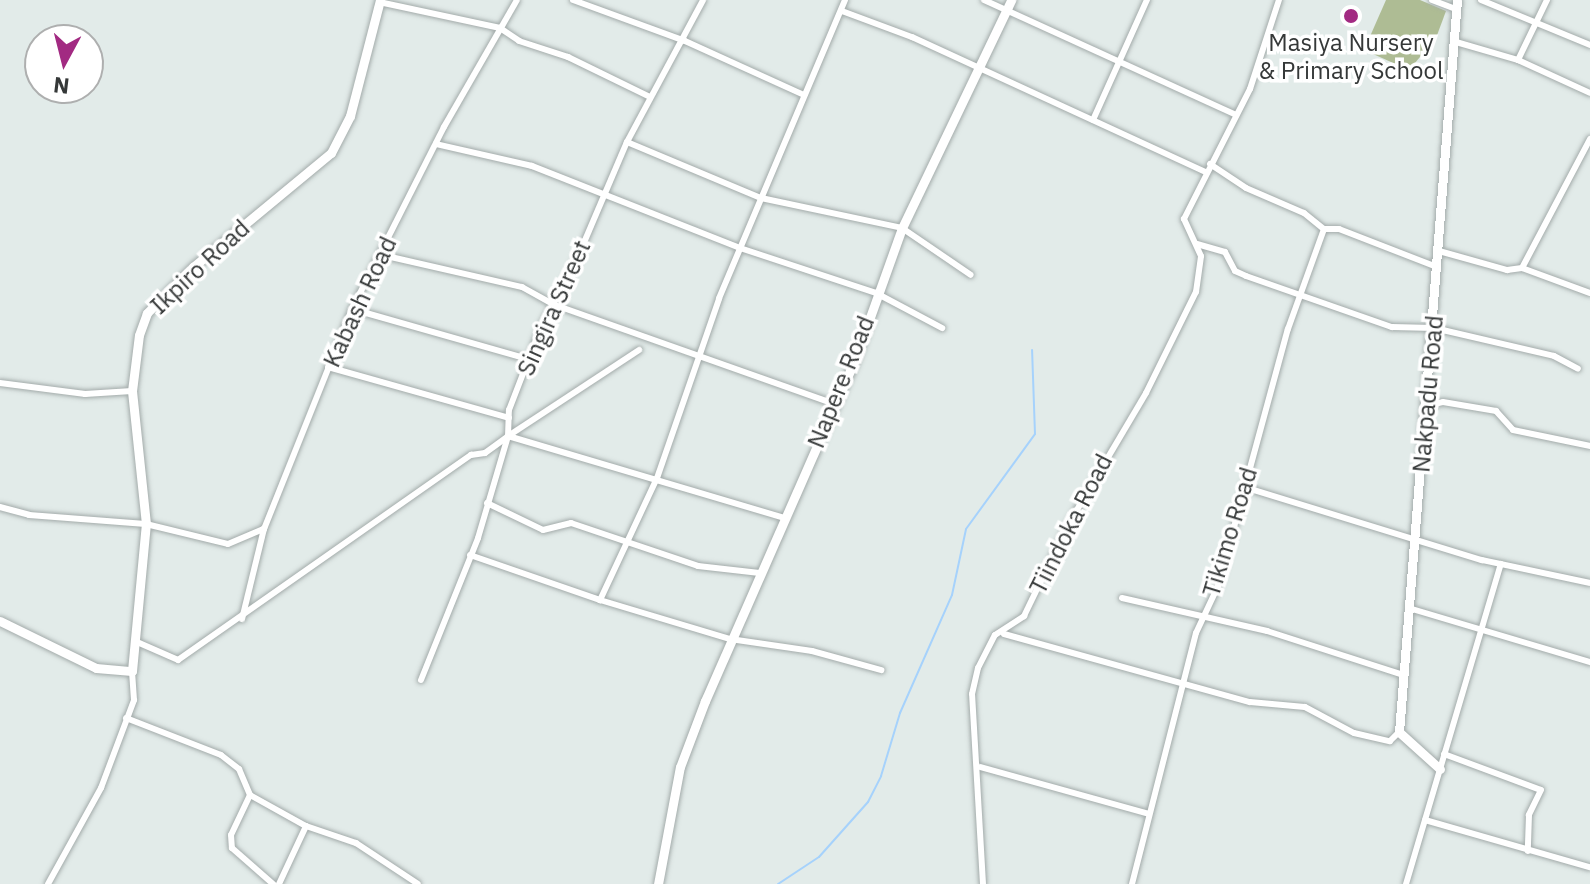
<!DOCTYPE html>
<html>
<head>
<meta charset="utf-8">
<style>
  body { margin:0 }
  #map { position:relative; width:1590px; height:884px; overflow:hidden; background:#e2ebe9; font-family:"IBM Plex Sans",sans-serif }
  div>[style] { position:absolute }
  [style*='--x'] { left:calc(var(--x)*1px); top:calc(var(--y)*1px); width:calc(var(--w)*1px); rotate:calc(var(--a)*1deg) }
  .green>* { inset:0; background:#aebc94 }
  .stream>* { height:2px; margin:-1px; padding:0 1px; transform-origin:1px; border-radius:1px; background:#a6d2fc }
  .roads { filter:drop-shadow(0 0 2px #a3abaa) drop-shadow(0 0 2px #a3abaa) }
  .street>* { height:6px; margin:-3px; padding:0 3px; transform-origin:3px; border-radius:3px; background:#fff }
  .secondary>* { height:9px; margin:-4.5px; padding:0 4.5px; transform-origin:4.5px; border-radius:4.5px; background:#fff }
  .dots>* { width:22px; height:22px; translate:-50% -50%; box-sizing:border-box; border:4px solid #fff; border-radius:50% }
  span { translate:-50% -50%; white-space:nowrap; text-align:center; line-height:1.15; -webkit-text-stroke:7px #fff; paint-order:stroke }
  .poi-label { font-size:24px; color:#353838 }
  .street-label { font-size:24px; color:#353838 }
  .north { position:absolute; left:24px; top:24px; width:80px; height:80px; box-sizing:border-box; background:#fff; border:2px solid #aeafaf; border-radius:50%; rotate:187deg; font-size:22px; font-weight:700; line-height:32px; text-align:center; color:#353838 }
  .north::after { content:''; display:block; margin:auto; width:28px; height:36px; background:#a22a82; clip-path:polygon(50% 0,100% 100%,50% 72%,0 100%) }
</style>
</head>
<body>
<div id="map">
  <div class="green">
    <div style="clip-path:polygon(1386px 0,1420px 0,1446px 11px,1436px 38px,1409px 70px,1364px 50px)"></div>
  </div>
  <div class="stream">
    <div style="--x:778;--y:884;--w:49;--a:-33.4"></div>
    <div style="--x:819;--y:857;--w:74;--a:-48.3"></div>
    <div style="--x:868;--y:802;--w:29;--a:-63"></div>
    <div style="--x:881;--y:776;--w:66;--a:-73.2"></div>
    <div style="--x:900;--y:713;--w:129;--a:-66.2"></div>
    <div style="--x:952;--y:595;--w:67;--a:-78"></div>
    <div style="--x:966;--y:529;--w:117;--a:-54"></div>
    <div style="--x:1035;--y:434;--w:84;--a:-92"></div>
  </div>
  <div class="roads">
    <div class="street">
      <div style="--x:573;--y:0;--w:119;--a:20.1"></div>
      <div style="--x:685;--y:41;--w:131;--a:24.4"></div>
      <div style="--x:845;--y:0;--w:324;--a:112.9"></div>
      <div style="--x:719;--y:299;--w:189;--a:109.1"></div>
      <div style="--x:657;--y:478;--w:135;--a:115"></div>
      <div style="--x:600;--y:600;--w:136;--a:16.7"></div>
      <div style="--x:730;--y:639;--w:83;--a:8.3"></div>
      <div style="--x:812;--y:651;--w:72;--a:15.4"></div>
      <div style="--x:984;--y:0;--w:277;--a:24.5"></div>
      <div style="--x:1432;--y:0;--w:26;--a:21"></div>
      <div style="--x:1481;--y:0;--w:118;--a:22.4"></div>
      <div style="--x:379;--y:2;--w:124;--a:12.1"></div>
      <div style="--x:500;--y:28;--w:23;--a:34"></div>
      <div style="--x:519;--y:41;--w:52;--a:18.1"></div>
      <div style="--x:568;--y:57;--w:91;--a:26"></div>
      <div style="--x:842;--y:11;--w:75;--a:20.4"></div>
      <div style="--x:912;--y:37;--w:324;--a:24.7"></div>
      <div style="--x:1456;--y:42;--w:65;--a:16.2"></div>
      <div style="--x:1518;--y:60;--w:79;--a:24.6"></div>
      <div style="--x:1518;--y:60;--w:67;--a:-64.2"></div>
      <div style="--x:1093;--y:120;--w:132;--a:-65.8"></div>
      <div style="--x:627;--y:142;--w:145;--a:22.7"></div>
      <div style="--x:761;--y:198;--w:144;--a:12"></div>
      <div style="--x:902;--y:228;--w:83;--a:34.3"></div>
      <div style="--x:436;--y:144;--w:98;--a:12.9"></div>
      <div style="--x:532;--y:166;--w:224;--a:21.5"></div>
      <div style="--x:740;--y:248;--w:143;--a:18.3"></div>
      <div style="--x:876;--y:293;--w:75;--a:27.9"></div>
      <div style="--x:1210;--y:164;--w:43;--a:33.7"></div>
      <div style="--x:1246;--y:188;--w:63;--a:23.3"></div>
      <div style="--x:1304;--y:213;--w:26;--a:39"></div>
      <div style="--x:1324;--y:229;--w:15;--a:0"></div>
      <div style="--x:1339;--y:229;--w:105;--a:21.2"></div>
      <div style="--x:1197;--y:244;--w:29;--a:16"></div>
      <div style="--x:1225;--y:252;--w:21;--a:62"></div>
      <div style="--x:1235;--y:271;--w:12;--a:24"></div>
      <div style="--x:1246;--y:276;--w:155;--a:19.3"></div>
      <div style="--x:1392;--y:327;--w:42;--a:1.4"></div>
      <div style="--x:1434;--y:328;--w:123;--a:13.1"></div>
      <div style="--x:1554;--y:356;--w:27;--a:28"></div>
      <div style="--x:1439;--y:251;--w:71;--a:15.6"></div>
      <div style="--x:1507;--y:270;--w:15;--a:-8"></div>
      <div style="--x:1522;--y:268;--w:72;--a:20.2"></div>
      <div style="--x:382;--y:255;--w:144;--a:12.9"></div>
      <div style="--x:522;--y:287;--w:38;--a:29"></div>
      <div style="--x:555;--y:305;--w:297;--a:19.5"></div>
      <div style="--x:1522;--y:268;--w:146;--a:-62.2"></div>
      <div style="--x:352;--y:309;--w:186;--a:15.9"></div>
      <div style="--x:328;--y:367;--w:188;--a:15.7"></div>
      <div style="--x:0;--y:383;--w:86;--a:7.4"></div>
      <div style="--x:85;--y:394;--w:47;--a:-3.7"></div>
      <div style="--x:1426;--y:406;--w:17;--a:-13"></div>
      <div style="--x:1443;--y:402;--w:54;--a:9.6"></div>
      <div style="--x:1496;--y:411;--w:25;--a:48"></div>
      <div style="--x:1513;--y:430;--w:79;--a:11.7"></div>
      <div style="--x:508;--y:436;--w:288;--a:16.5"></div>
      <div style="--x:508;--y:436;--w:157;--a:-33.3"></div>
      <div style="--x:1244;--y:487;--w:249;--a:17.1"></div>
      <div style="--x:1482;--y:560;--w:110;--a:12"></div>
      <div style="--x:487;--y:503;--w:62;--a:25.7"></div>
      <div style="--x:543;--y:530;--w:29;--a:-14"></div>
      <div style="--x:571;--y:523;--w:134;--a:18.7"></div>
      <div style="--x:698;--y:566;--w:62;--a:6.4"></div>
      <div style="--x:0;--y:507;--w:30;--a:15"></div>
      <div style="--x:29;--y:515;--w:117;--a:4.4"></div>
      <div style="--x:146;--y:524;--w:84;--a:13.7"></div>
      <div style="--x:228;--y:544;--w:39;--a:-23"></div>
      <div style="--x:470;--y:555;--w:138;--a:19.1"></div>
      <div style="--x:1122;--y:598;--w:149;--a:12.8"></div>
      <div style="--x:1267;--y:631;--w:143;--a:17.9"></div>
      <div style="--x:1412;--y:609;--w:186;--a:16.6"></div>
      <div style="--x:242;--y:619;--w:93;--a:-76.3"></div>
      <div style="--x:264;--y:529;--w:237;--a:-68.2"></div>
      <div style="--x:352;--y:309;--w:204;--a:-63.2"></div>
      <div style="--x:444;--y:127;--w:146;--a:-60.1"></div>
      <div style="--x:1004;--y:634;--w:255;--a:15.5"></div>
      <div style="--x:1250;--y:702;--w:55;--a:5.2"></div>
      <div style="--x:1305;--y:707;--w:55;--a:28"></div>
      <div style="--x:1354;--y:733;--w:37;--a:13"></div>
      <div style="--x:1390;--y:741;--w:13;--a:-45"></div>
      <div style="--x:137;--y:642;--w:45;--a:23.7"></div>
      <div style="--x:178;--y:660;--w:358;--a:-35"></div>
      <div style="--x:471;--y:455;--w:14;--a:-8"></div>
      <div style="--x:485;--y:453;--w:29;--a:-36"></div>
      <div style="--x:508;--y:436;--w:26;--a:-88"></div>
      <div style="--x:509;--y:410;--w:89;--a:-68.9"></div>
      <div style="--x:541;--y:327;--w:77;--a:-62.1"></div>
      <div style="--x:577;--y:259;--w:127;--a:-66.9"></div>
      <div style="--x:627;--y:142;--w:161;--a:-61.8"></div>
      <div style="--x:421;--y:680;--w:153;--a:-68.1"></div>
      <div style="--x:478;--y:538;--w:106;--a:-73.6"></div>
      <div style="--x:126;--y:718;--w:102;--a:21.3"></div>
      <div style="--x:221;--y:755;--w:23;--a:38"></div>
      <div style="--x:239;--y:769;--w:28;--a:67"></div>
      <div style="--x:250;--y:795;--w:64;--a:29"></div>
      <div style="--x:306;--y:826;--w:53;--a:18.8"></div>
      <div style="--x:356;--y:843;--w:74;--a:33.5"></div>
      <div style="--x:1444;--y:754;--w:103;--a:20.4"></div>
      <div style="--x:1541;--y:790;--w:28;--a:116"></div>
      <div style="--x:1529;--y:815;--w:36;--a:92"></div>
      <div style="--x:980;--y:767;--w:175;--a:15.5"></div>
      <div style="--x:250;--y:795;--w:44;--a:115.4"></div>
      <div style="--x:231;--y:835;--w:13;--a:86"></div>
      <div style="--x:232;--y:848;--w:55;--a:41.3"></div>
      <div style="--x:1425;--y:820;--w:171;--a:16"></div>
      <div style="--x:48;--y:884;--w:110;--a:-61.1"></div>
      <div style="--x:101;--y:788;--w:94;--a:-69.4"></div>
      <div style="--x:134;--y:700;--w:29;--a:-94"></div>
      <div style="--x:279;--y:884;--w:64;--a:-65"></div>
      <div style="--x:983;--y:884;--w:190;--a:-93.3"></div>
      <div style="--x:972;--y:694;--w:27;--a:-77"></div>
      <div style="--x:978;--y:668;--w:37;--a:-63"></div>
      <div style="--x:995;--y:635;--w:35;--a:-33"></div>
      <div style="--x:1024;--y:616;--w:101;--a:-64.2"></div>
      <div style="--x:1068;--y:525;--w:153;--a:-59.4"></div>
      <div style="--x:1146;--y:393;--w:113;--a:-63.7"></div>
      <div style="--x:1196;--y:292;--w:36;--a:-82"></div>
      <div style="--x:1201;--y:256;--w:41;--a:-114.7"></div>
      <div style="--x:1184;--y:219;--w:146;--a:-63.1"></div>
      <div style="--x:1250;--y:89;--w:94;--a:-72"></div>
      <div style="--x:1132;--y:884;--w:259;--a:-75.7"></div>
      <div style="--x:1196;--y:633;--w:52;--a:-64.9"></div>
      <div style="--x:1218;--y:586;--w:266;--a:-74.8"></div>
      <div style="--x:1288;--y:329;--w:106;--a:-70.2"></div>
      <div style="--x:1406;--y:884;--w:334;--a:-73.5"></div>
    </div>
    <div class="secondary">
      <div style="--x:0;--y:621;--w:107;--a:26.1"></div>
      <div style="--x:96;--y:668;--w:36;--a:5"></div>
      <div style="--x:132;--y:671;--w:148;--a:-84.6"></div>
      <div style="--x:146;--y:524;--w:134;--a:-96"></div>
      <div style="--x:132;--y:391;--w:56;--a:-82.9"></div>
      <div style="--x:139;--y:335;--w:23;--a:-70"></div>
      <div style="--x:147;--y:313;--w:65;--a:-45"></div>
      <div style="--x:193;--y:267;--w:179;--a:-39.6"></div>
      <div style="--x:331;--y:153;--w:42;--a:-62.8"></div>
      <div style="--x:350;--y:116;--w:120;--a:-75.5"></div>
      <div style="--x:1440;--y:769;--w:55;--a:-137.9"></div>
      <div style="--x:1399;--y:732;--w:734;--a:-85.47"></div>
      <div style="--x:658;--y:884;--w:119;--a:-79.4"></div>
      <div style="--x:680;--y:767;--w:71;--a:-69.3"></div>
      <div style="--x:705;--y:701;--w:370;--a:-66.3"></div>
      <div style="--x:854;--y:362;--w:142;--a:-70.3"></div>
      <div style="--x:902;--y:228;--w:253;--a:-64.4"></div>
    </div>
  </div>
  <div class="dots">
    <div style="left:1351px;top:16px;background:#a22a82"></div>
  </div>
  <div class="poi-label">
    <span style="left:1351px;top:57px">Masiya Nursery<br>&amp; Primary School</span>
  </div>
  <div class="street-label">
    <span style="left:200px;top:267px;rotate:-43deg">Ikpiro Road</span>
    <span style="left:360px;top:302px;rotate:-65deg">Kabash Road</span>
    <span style="left:554px;top:308px;rotate:-66deg">Singira Street</span>
    <span style="left:841px;top:382px;rotate:-68deg">Napere Road</span>
    <span style="left:1428px;top:394px;rotate:-85deg">Nakpadu Road</span>
    <span style="left:1071px;top:524px;rotate:-63deg">Tiindoka Road</span>
    <span style="left:1230px;top:532px;rotate:-73deg">Tikimo Road</span>
  </div>
  <div class="north">N</div>
</div>
</body>
</html>
